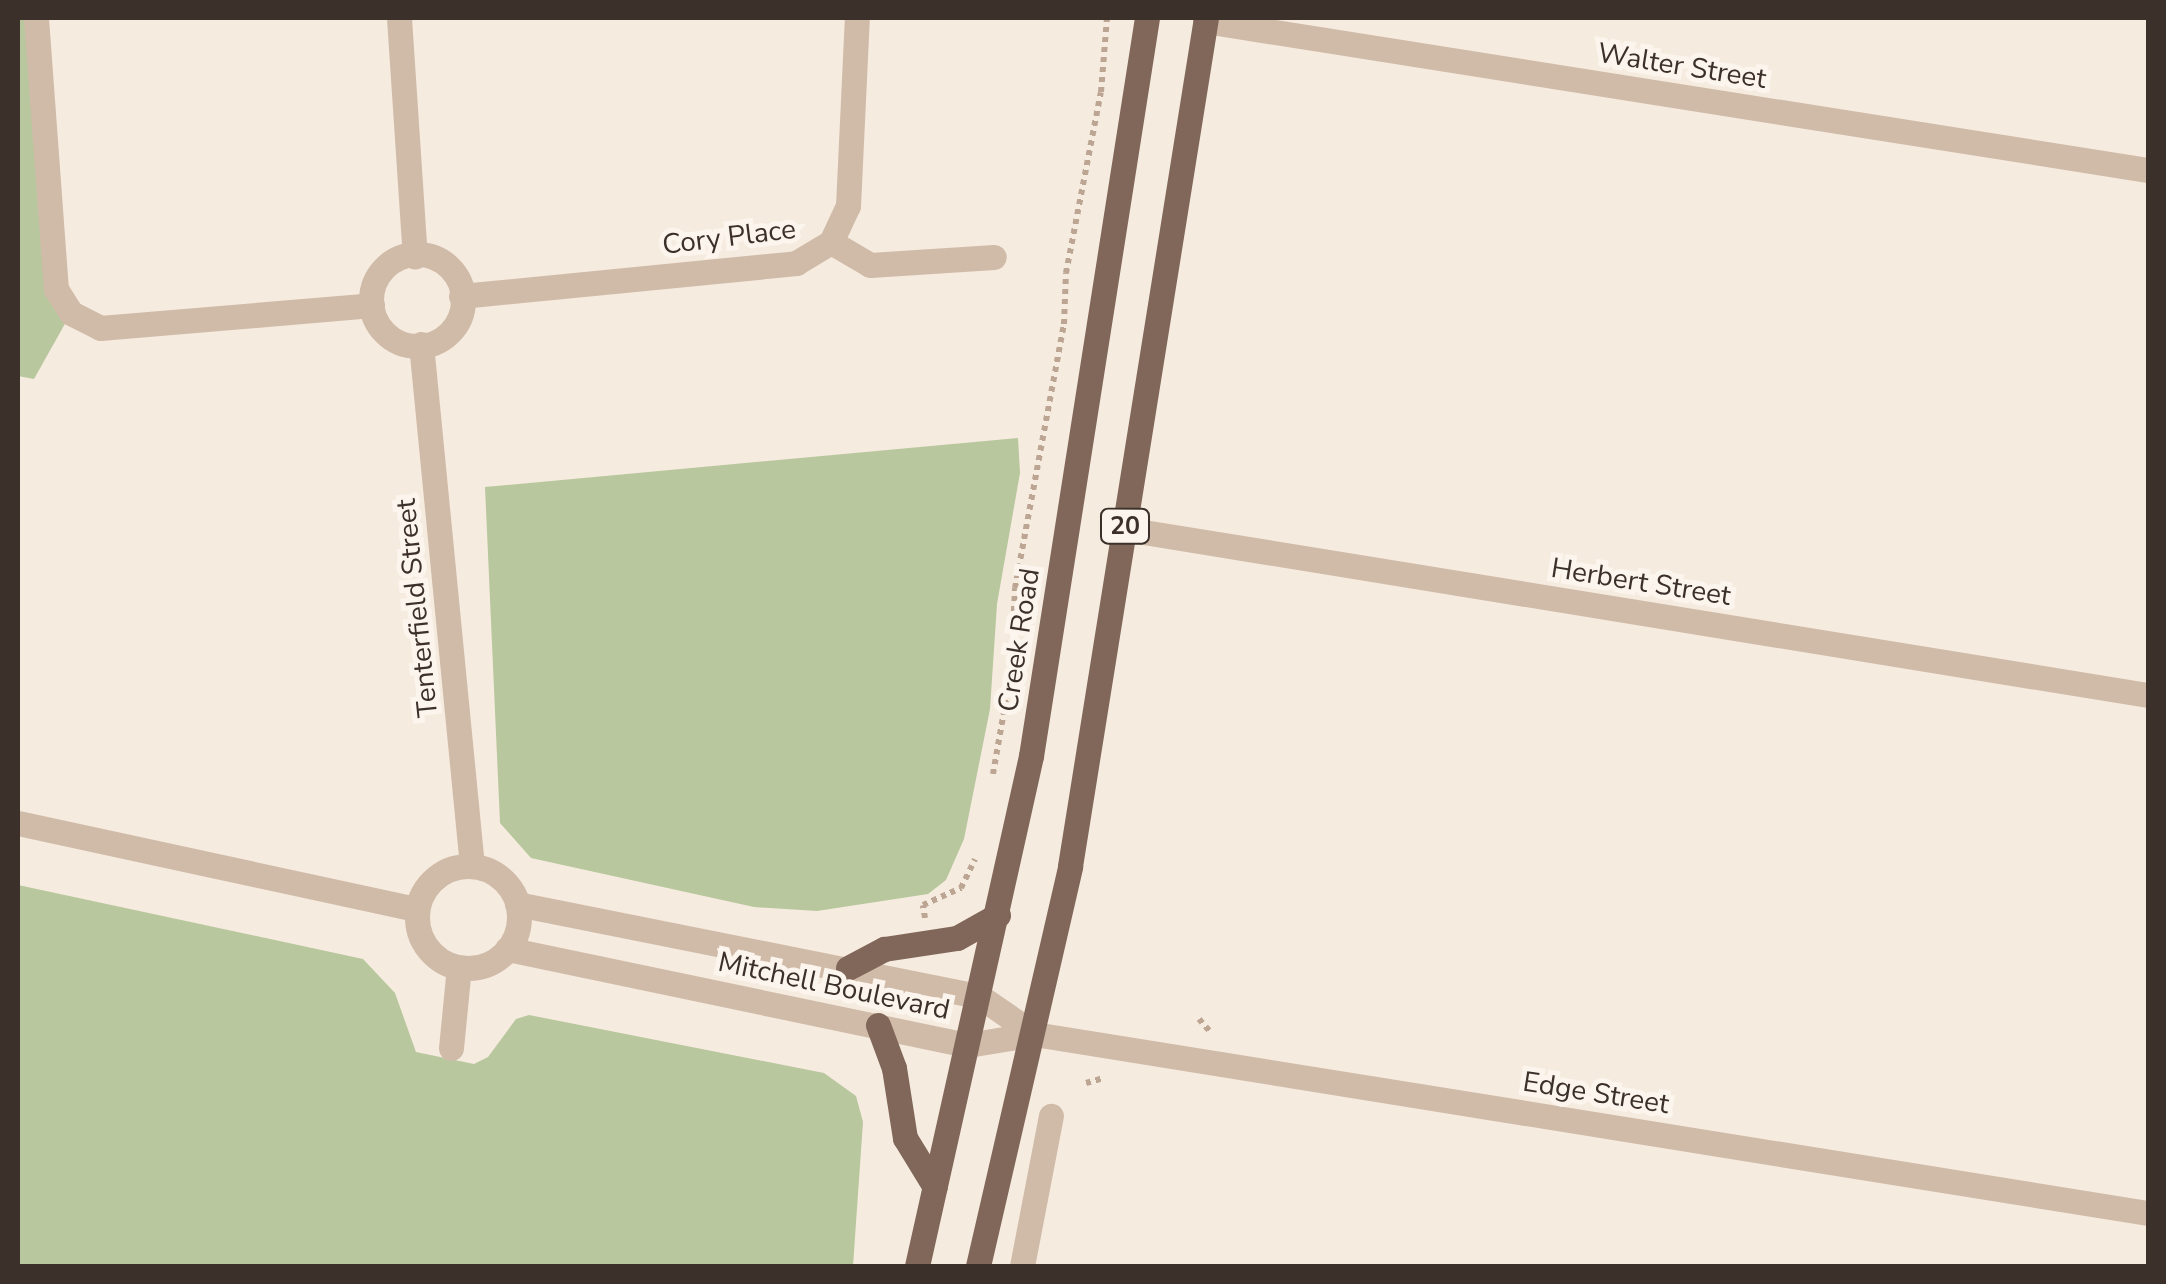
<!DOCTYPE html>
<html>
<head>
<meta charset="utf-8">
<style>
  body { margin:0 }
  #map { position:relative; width:2166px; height:1284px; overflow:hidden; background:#f6ebdf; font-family:"Nunito Sans",sans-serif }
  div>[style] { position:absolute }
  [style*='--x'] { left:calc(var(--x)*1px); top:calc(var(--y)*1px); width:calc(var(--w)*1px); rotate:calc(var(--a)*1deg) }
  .green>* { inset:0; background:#b8c79d }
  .path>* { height:6px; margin-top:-3px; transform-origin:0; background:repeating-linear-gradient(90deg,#bca593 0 5px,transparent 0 10px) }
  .minor>* { height:25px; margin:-12.5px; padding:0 12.5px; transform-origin:12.5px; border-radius:12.5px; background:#d0bba9 }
  .minor>.ring { margin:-12.5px; padding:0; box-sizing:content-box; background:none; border:25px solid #d0bba9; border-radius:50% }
  .major>* { height:25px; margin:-12.5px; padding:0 12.5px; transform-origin:12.5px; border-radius:12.5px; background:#806759 }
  span { translate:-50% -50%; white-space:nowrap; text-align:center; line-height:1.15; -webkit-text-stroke:10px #fcf5ed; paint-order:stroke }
  .shield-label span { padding:2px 8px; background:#fcf5ed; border:2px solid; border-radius:8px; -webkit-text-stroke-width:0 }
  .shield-label { font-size:25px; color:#3c302a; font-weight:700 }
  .street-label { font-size:28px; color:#3c302a }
  .frame { position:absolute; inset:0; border:20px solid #3c302a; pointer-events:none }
</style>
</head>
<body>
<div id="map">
  <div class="green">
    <div style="clip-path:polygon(18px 18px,36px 18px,71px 313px,34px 379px,18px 376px)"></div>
    <div style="clip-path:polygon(1018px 438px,1020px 473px,997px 604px,990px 709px,964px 839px,946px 880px,928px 894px,817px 911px,754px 907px,531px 858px,500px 823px,485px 487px)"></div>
    <div style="clip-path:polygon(18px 885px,363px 959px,395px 993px,416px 1052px,474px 1064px,488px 1057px,516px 1019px,529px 1015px,824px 1073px,856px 1096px,863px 1122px,853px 1266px,18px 1266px)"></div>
  </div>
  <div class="path">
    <div style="--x:993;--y:774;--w:105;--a:-80.1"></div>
    <div style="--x:1011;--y:671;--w:83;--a:-87.2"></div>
    <div style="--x:1015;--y:588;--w:269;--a:-79.5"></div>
    <div style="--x:1064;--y:324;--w:51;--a:-87.8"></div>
    <div style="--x:1066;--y:273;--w:184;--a:-79.1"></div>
    <div style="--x:1101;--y:92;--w:74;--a:-85.4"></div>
    <div style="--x:925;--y:918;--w:13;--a:-99"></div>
    <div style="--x:923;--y:905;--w:42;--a:-24.1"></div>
    <div style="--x:961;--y:888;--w:32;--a:-64"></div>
    <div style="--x:1199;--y:1019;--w:18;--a:49"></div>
    <div style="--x:1086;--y:1083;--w:18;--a:-16"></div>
  </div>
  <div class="minor">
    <div style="--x:36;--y:18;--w:272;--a:85.8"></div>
    <div style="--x:56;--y:289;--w:28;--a:58"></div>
    <div style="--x:71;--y:313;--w:33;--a:27"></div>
    <div style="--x:100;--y:328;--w:273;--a:-4.8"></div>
    <div style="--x:399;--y:18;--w:239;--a:86.2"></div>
    <div style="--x:1205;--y:21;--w:955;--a:8.98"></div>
    <div style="--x:831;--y:242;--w:40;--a:-65"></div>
    <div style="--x:848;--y:206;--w:188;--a:-87.3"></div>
    <div class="ring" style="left:371px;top:254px;width:67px;height:67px"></div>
    <div style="--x:461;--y:296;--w:337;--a:-5.6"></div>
    <div style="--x:796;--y:263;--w:41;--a:-31"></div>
    <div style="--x:831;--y:242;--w:45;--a:30.5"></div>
    <div style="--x:870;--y:265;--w:124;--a:-3.7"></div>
    <div style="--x:421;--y:344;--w:524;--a:84.42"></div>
    <div style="--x:1125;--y:529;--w:1036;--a:9.22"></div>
    <div style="--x:18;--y:823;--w:408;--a:12.2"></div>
    <div class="ring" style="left:417px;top:866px;width:77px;height:77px"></div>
    <div style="--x:517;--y:904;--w:471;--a:11.3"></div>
    <div style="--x:979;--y:996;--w:67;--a:34.6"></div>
    <div style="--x:507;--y:949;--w:471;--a:11.8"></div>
    <div style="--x:968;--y:1045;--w:67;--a:-9.5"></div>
    <div style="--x:1034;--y:1034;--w:1128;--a:9.13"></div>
    <div style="--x:451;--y:1048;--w:81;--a:-84.4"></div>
    <div style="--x:1022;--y:1266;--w:153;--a:-79.1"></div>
  </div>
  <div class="major">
    <div style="--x:848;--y:968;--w:41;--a:-27.8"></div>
    <div style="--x:884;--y:949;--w:74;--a:-8.6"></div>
    <div style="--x:957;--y:938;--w:47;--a:-29.3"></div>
    <div style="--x:878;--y:1025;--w:46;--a:69.6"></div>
    <div style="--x:894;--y:1068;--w:71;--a:81.1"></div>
    <div style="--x:905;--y:1138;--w:57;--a:58.5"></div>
    <div style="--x:917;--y:1266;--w:523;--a:-77.4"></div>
    <div style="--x:1031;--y:756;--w:747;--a:-81.07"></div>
    <div style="--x:978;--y:1266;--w:410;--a:-77"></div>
    <div style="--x:1070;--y:866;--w:859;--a:-80.89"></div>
  </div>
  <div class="shield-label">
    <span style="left:1125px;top:526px">20</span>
  </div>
  <div class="street-label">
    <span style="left:1682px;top:66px;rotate:9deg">Walter Street</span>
    <span style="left:729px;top:237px;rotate:-7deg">Cory Place</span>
    <span style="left:1641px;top:582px;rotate:9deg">Herbert Street</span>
    <span style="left:417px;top:608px;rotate:-96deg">Tenterfield Street</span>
    <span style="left:1019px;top:640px;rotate:-81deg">Creek Road</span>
    <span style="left:834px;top:986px;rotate:12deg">Mitchell Boulevard</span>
    <span style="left:1596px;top:1093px;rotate:9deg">Edge Street</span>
  </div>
  <div class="frame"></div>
</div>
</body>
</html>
